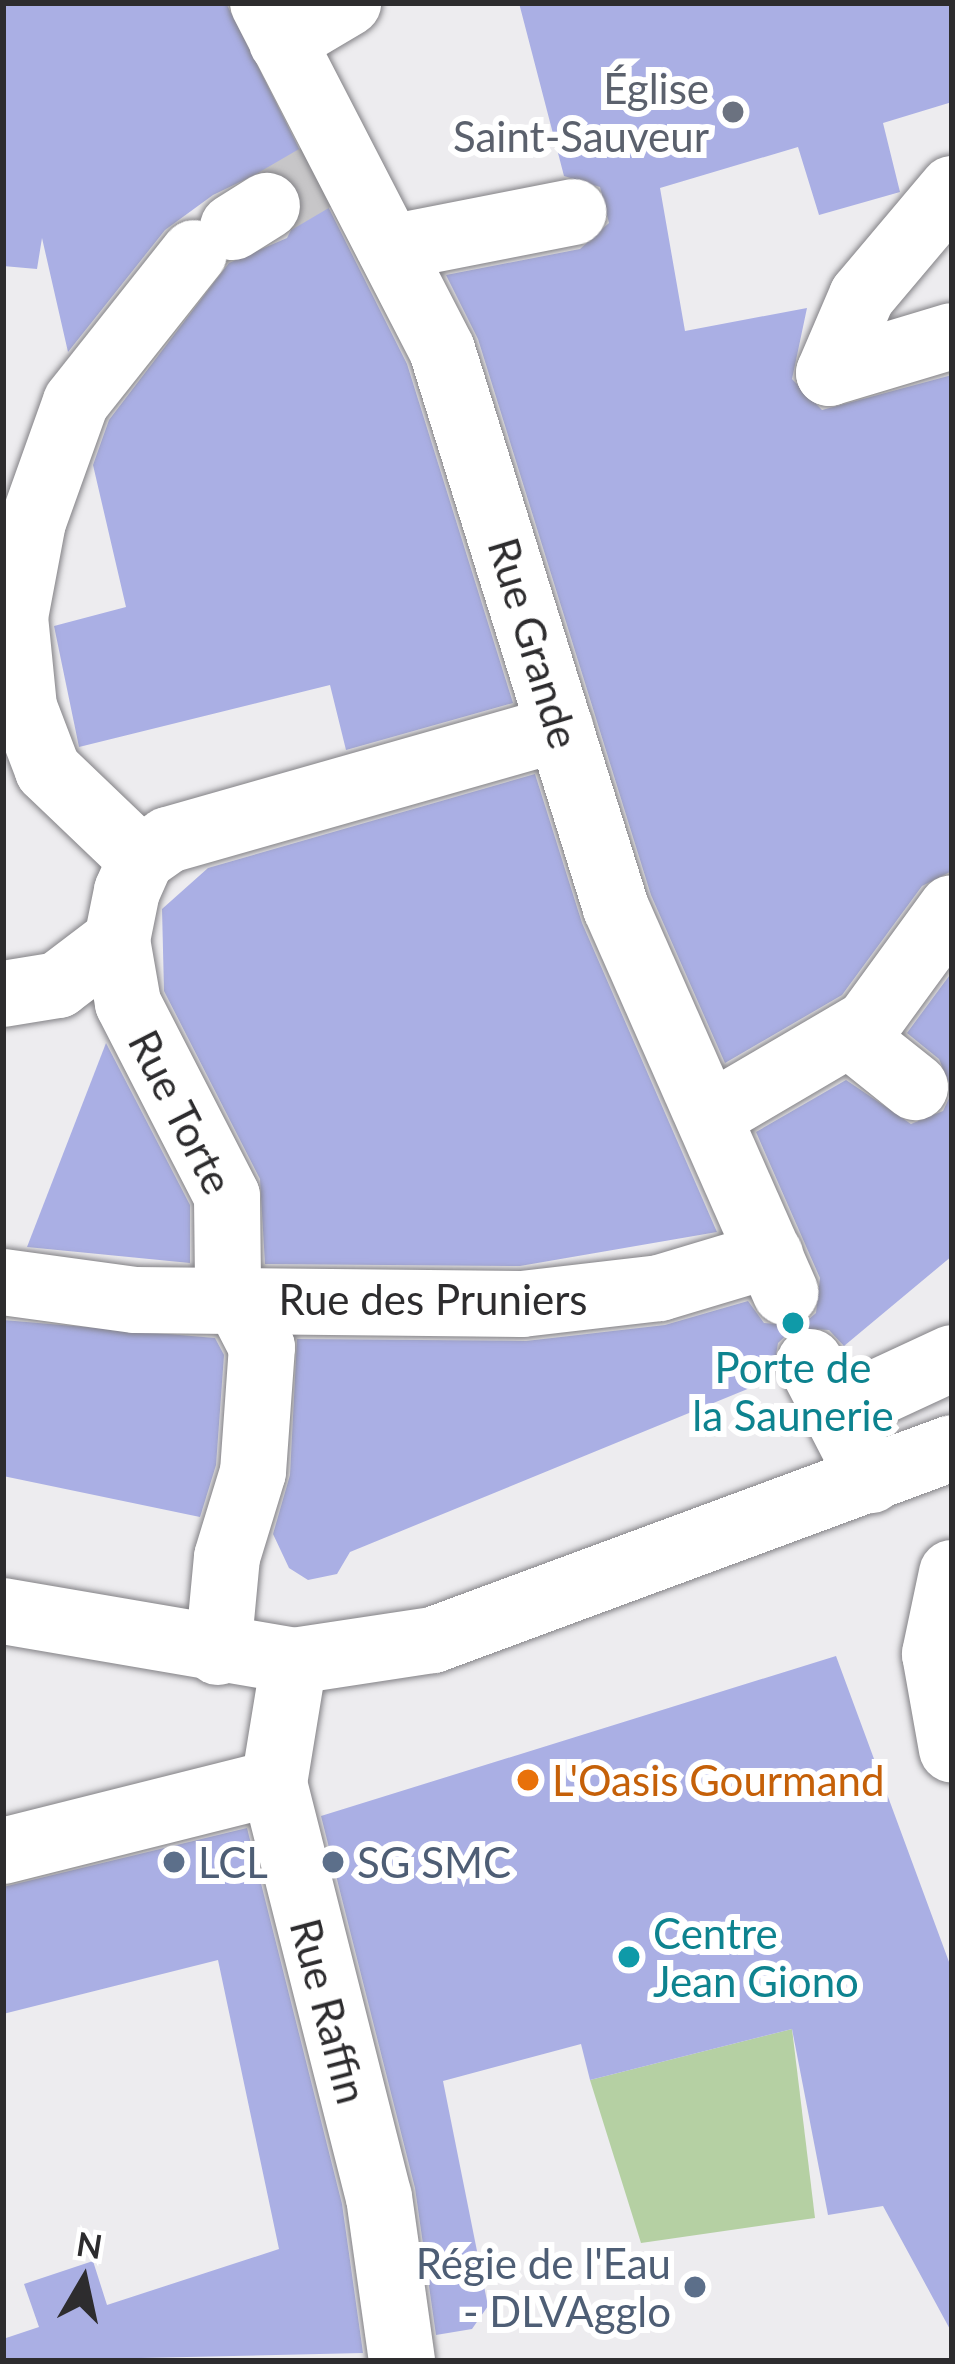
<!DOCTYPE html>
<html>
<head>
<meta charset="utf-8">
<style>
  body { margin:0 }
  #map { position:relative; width:955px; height:2364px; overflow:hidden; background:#edecef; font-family:Lato,sans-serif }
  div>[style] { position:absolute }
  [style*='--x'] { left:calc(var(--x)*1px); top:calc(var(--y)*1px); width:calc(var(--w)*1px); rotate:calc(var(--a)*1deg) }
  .green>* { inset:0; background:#b5d0a3 }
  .building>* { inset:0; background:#aaafe4 }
  .minor-tunnel>* { height:66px; margin-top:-33px; transform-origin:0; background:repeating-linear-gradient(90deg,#c7c6c8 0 66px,transparent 0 99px) }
  .roads { filter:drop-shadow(0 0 3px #828185) drop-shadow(0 0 3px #828185) }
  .minor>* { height:66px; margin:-33px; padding:0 33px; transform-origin:33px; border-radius:33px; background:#fff }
  .dots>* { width:33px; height:33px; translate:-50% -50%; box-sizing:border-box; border:6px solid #fff; border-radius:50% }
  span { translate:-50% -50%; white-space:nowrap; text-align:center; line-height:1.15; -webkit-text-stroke:12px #fff; paint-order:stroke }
  .worship-label { font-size:42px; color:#5b616d }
  .right { translate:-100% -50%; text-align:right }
  .street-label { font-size:42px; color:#2d2c2e }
  .culture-label { font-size:42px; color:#0d838f }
  .left { translate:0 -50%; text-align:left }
  .food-label { font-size:42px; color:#c56008 }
  .service-label { font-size:42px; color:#4e5e75 }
  .frame { position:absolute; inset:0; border:6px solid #2d2c2e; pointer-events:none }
  .north { position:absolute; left:24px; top:2220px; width:120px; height:120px; -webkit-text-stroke:9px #fff; paint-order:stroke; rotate:9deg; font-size:33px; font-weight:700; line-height:48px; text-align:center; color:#2d2c2e }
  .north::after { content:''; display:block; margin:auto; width:42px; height:54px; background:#2d2c2e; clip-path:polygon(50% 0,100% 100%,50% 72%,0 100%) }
</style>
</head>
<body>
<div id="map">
  <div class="green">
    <div style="clip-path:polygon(792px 2029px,815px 2218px,641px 2243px,590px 2080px)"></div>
  </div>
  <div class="building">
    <div style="clip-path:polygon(3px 3px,226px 3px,407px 364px,513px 703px,346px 750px,330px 685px,79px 747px,54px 626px,126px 607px,93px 465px,109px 420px,229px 263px,287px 238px,304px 204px,298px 185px,267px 169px,213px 195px,165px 230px,68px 352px,42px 238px,37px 269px,3px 266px)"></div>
    <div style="clip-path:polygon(519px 3px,952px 3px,952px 102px,883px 123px,900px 192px,819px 215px,798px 147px,660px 188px,685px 331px,807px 308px,792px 379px,822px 410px,952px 375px,952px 871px,922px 886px,842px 995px,725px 1063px,651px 895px,478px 339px,446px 275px,580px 249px,609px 223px,600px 187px,564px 176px)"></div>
    <div style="clip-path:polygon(535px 774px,582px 923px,717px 1232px,520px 1266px,265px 1264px,260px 1179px,164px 991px,162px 909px,208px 868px)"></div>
    <div style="clip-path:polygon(952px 972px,952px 1090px,939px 1059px,907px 1033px)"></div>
    <div style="clip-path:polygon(106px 1043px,190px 1205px,190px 1263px,27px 1247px)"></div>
    <div style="clip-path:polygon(846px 1080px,911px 1124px,943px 1111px,952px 1092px,952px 1256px,844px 1346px,829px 1330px,794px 1328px,778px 1343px,772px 1379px,350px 1552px,337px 1574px,308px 1580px,289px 1568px,273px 1534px,290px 1475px,297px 1339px,526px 1341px,665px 1325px,748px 1301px,764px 1323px,801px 1326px,816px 1313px,820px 1278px,756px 1132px)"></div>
    <div style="clip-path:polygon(3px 1320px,215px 1338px,224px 1355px,216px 1465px,200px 1517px,3px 1476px)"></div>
    <div style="clip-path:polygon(836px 1656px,952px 1970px,952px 2333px,883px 2206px,828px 2215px,792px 2029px,590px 2080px,581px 2044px,443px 2081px,488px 2306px,472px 2329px,436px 2335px,415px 2188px,321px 1816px)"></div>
    <div style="clip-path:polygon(247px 1828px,342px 2204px,363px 2353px,3px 2361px,3px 2339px,39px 2327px,24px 2284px,93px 2261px,107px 2305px,279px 2249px,218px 1960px,3px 2014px,3px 1887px)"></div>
  </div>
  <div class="minor-tunnel">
    <div style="--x:267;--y:206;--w:67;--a:-30.4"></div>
  </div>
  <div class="roads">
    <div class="minor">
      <div style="--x:263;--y:3;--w:390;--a:62.7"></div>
      <div style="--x:442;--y:350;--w:584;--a:72.68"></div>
      <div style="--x:616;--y:908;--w:420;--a:66.2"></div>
      <div style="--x:282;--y:42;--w:77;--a:-30.6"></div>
      <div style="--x:233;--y:227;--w:40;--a:-32"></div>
      <div style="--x:390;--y:248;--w:187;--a:-11.1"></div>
      <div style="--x:829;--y:373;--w:84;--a:-66.8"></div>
      <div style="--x:862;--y:296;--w:140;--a:-49.9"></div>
      <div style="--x:829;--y:373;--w:128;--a:-16.7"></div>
      <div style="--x:141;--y:859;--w:129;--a:-136.3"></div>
      <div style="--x:48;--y:770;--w:67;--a:-110.9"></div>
      <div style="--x:24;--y:707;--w:90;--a:-95.7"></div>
      <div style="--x:15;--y:617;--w:97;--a:-79.3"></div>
      <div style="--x:33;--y:522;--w:127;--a:-70.3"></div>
      <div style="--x:76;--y:402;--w:190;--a:-51.6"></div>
      <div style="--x:3;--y:994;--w:56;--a:-9.3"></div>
      <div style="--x:58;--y:985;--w:74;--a:-37.3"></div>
      <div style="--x:851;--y:1036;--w:82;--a:38.6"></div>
      <div style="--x:711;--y:1115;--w:182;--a:-30.4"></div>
      <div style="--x:868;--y:1023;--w:142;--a:-53.9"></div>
      <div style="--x:3;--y:1282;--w:133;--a:7.8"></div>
      <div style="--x:135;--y:1300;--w:387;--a:0.6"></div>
      <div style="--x:522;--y:1304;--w:139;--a:-6.6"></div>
      <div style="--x:660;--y:1288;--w:115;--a:-16.7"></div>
      <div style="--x:810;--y:1362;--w:133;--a:62.7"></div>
      <div style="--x:838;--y:1411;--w:126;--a:-24.9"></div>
      <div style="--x:952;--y:1573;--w:83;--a:101.9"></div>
      <div style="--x:935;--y:1654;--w:97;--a:79.9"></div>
      <div style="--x:3;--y:1611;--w:295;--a:9.7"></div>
      <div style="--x:294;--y:1661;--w:141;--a:-8.6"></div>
      <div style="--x:433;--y:1640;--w:553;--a:-20.3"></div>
      <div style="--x:218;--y:1652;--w:95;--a:-84.6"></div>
      <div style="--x:227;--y:1557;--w:89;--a:-73"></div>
      <div style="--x:253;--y:1472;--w:125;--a:-85.9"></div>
      <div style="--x:262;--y:1347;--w:74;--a:-117.3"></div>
      <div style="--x:228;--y:1281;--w:85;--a:-90.7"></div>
      <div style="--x:227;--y:1196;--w:217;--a:-117.2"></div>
      <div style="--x:128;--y:1003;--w:64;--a:-99.9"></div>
      <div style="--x:117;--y:940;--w:50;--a:-78.5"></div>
      <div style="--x:127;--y:891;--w:35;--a:-66"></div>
      <div style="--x:141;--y:859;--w:33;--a:-35"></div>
      <div style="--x:168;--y:840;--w:408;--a:-15.9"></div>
      <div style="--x:294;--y:1661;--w:124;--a:99.3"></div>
      <div style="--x:274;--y:1783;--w:427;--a:75.8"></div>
      <div style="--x:379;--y:2197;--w:166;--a:82"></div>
      <div style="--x:3;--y:1851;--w:279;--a:-14.1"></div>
    </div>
  </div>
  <div class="dots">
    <div style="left:733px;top:112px;background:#6b7280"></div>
    <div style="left:793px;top:1323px;background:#0f9aa8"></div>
    <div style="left:528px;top:1780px;background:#e8710a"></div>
    <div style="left:174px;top:1862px;background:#5c6f8a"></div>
    <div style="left:333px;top:1862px;background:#5c6f8a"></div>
    <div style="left:629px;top:1957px;background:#0f9aa8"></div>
    <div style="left:695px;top:2287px;background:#5c6f8a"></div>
  </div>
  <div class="worship-label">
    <span class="right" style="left:709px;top:112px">Église<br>Saint-Sauveur</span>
  </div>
  <div class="street-label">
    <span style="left:534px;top:643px;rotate:73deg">Rue Grande</span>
    <span style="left:181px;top:1112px;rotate:63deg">Rue Torte</span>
    <span style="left:433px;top:1299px">Rue des Pruniers</span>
    <span style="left:329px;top:2011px;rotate:75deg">Rue Raffin</span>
  </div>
  <div class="culture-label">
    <span style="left:793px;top:1391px">Porte de<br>la Saunerie</span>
    <span class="left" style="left:653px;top:1957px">Centre<br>Jean Giono</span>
  </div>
  <div class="food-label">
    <span class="left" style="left:552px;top:1780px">L'Oasis Gourmand</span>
  </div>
  <div class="service-label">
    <span class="left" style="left:198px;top:1862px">LCL</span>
    <span class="left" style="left:357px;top:1862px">SG SMC</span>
    <span class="right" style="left:671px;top:2287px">Régie de l'Eau<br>- DLVAgglo</span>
  </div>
  <div class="frame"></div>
  <div class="north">N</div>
</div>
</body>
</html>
